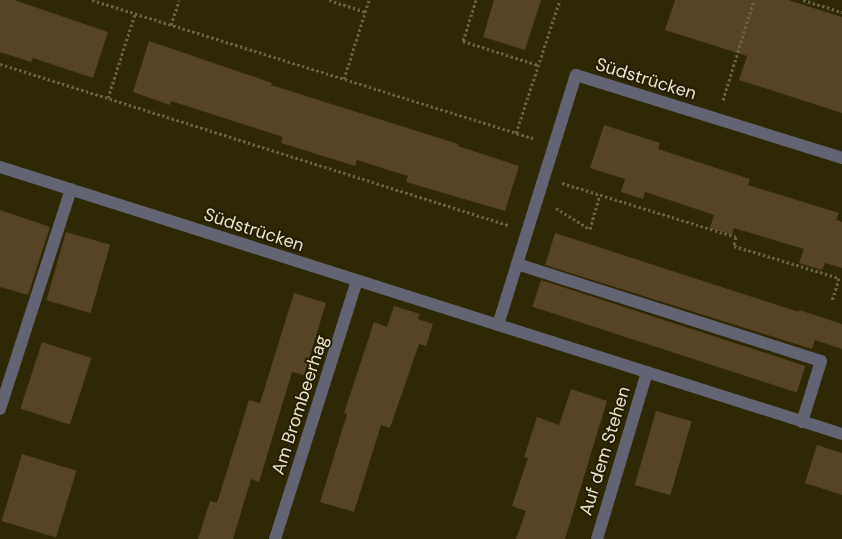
<!DOCTYPE html>
<html>
<head>
<meta charset="utf-8">
<style>
  body { margin:0 }
  #map { position:relative; width:842px; height:539px; overflow:hidden; background:#2f2804; font-family:"DM Sans",sans-serif }
  div>[style] { position:absolute }
  [style*='--x'] { left:calc(var(--x)*1px); top:calc(var(--y)*1px); width:calc(var(--w)*1px); rotate:calc(var(--a)*1deg) }
  .building>* { inset:0; background:#574325; transform-origin:0 0 }
  .path>* { height:3px; margin-top:-1.5px; transform-origin:0; background:repeating-linear-gradient(90deg,#696344 0 2.5px,transparent 0 5px) }
  .minor>* { height:12px; margin:-6px; padding:0 6px; transform-origin:6px; border-radius:6px; background:#626473 }
  span { translate:-50% -50%; white-space:nowrap; text-align:center; line-height:1.15; -webkit-text-stroke:4px #261e00; paint-order:stroke }
  .street-label { font-size:18px; color:#e8e4d1 }
</style>
</head>
<body>
<div id="map">
  <div class="building">
    <div style="clip-path:polygon(0 0,14px 0,108px 32px,93px 78px,33px 58px,31px 62px,0 52px)"></div>
    <div style="clip-path:polygon(494px 0,541px 0,525px 50px,483px 37px)"></div>
    <div style="clip-path:polygon(675px 0,788px 0,842px 17px,842px 113px,739px 80px,747px 56px,665px 30px)"></div>
    <div style="clip-path:polygon(149px 41px,272px 83px,271px 85px,458px 144px,458px 146px,519px 166px,505px 211px,406px 182px,408px 176px,357px 160px,355px 166px,281px 143px,283px 137px,171px 101px,170px 105px,133px 92px)"></div>
    <div style="clip-path:polygon(604px 125px,660px 143px,658px 149px,750px 179px,748px 185px,839px 213px,836px 220px,842px 222px,842px 268px,825px 263px,822px 270px,799px 263px,804px 249px,734px 228px,732px 235px,710px 228px,714px 215px,645px 192px,643px 199px,621px 192px,625px 179px,590px 168px)"></div>
    <div style="clip-path:polygon(0 210px,50px 227px,28px 295px,0 287px)"></div>
    <div style="left:66px;top:232px;width:46px;height:71px;rotate:16deg"></div>
    <div style="clip-path:polygon(555px 233px,799px 312px,799px 310px,842px 324px,842px 349px,815px 340px,812px 349px,545px 265px)"></div>
    <div style="left:541px;top:280px;width:278px;height:28px;rotate:18deg"></div>
    <div style="clip-path:polygon(294px 293px,326px 303px,304px 375px,292px 372px,259px 482px,251px 479px,233px 539px,198px 539px,210px 501px,217px 503px,249px 400px,260px 403px)"></div>
    <div style="clip-path:polygon(394px 306px,420px 314px,418px 319px,433px 324px,426px 346px,419px 344px,390px 428px,381px 425px,354px 512px,320px 502px,347px 414px,344px 413px,374px 322px,387px 327px)"></div>
    <div style="left:42px;top:342px;width:52px;height:70px;rotate:18deg"></div>
    <div style="clip-path:polygon(571px 389px,607px 401px,565px 539px,516px 539px,526px 511px,512px 506px,528px 458px,524px 457px,537px 417px,559px 425px)"></div>
    <div style="left:656px;top:411px;width:37px;height:77px;rotate:16deg"></div>
    <div style="clip-path:polygon(817px 445px,842px 453px,842px 495px,805px 483px)"></div>
    <div style="left:22px;top:454px;width:57px;height:70px;rotate:17deg"></div>
  </div>
  <div class="path">
    <div style="--x:92;--y:0;--w:464;--a:17.4"></div>
    <div style="--x:329;--y:0;--w:38;--a:18"></div>
    <div style="--x:476;--y:0;--w:43;--a:107.6"></div>
    <div style="--x:463;--y:41;--w:79;--a:17.7"></div>
    <div style="--x:803;--y:0;--w:41;--a:17.1"></div>
    <div style="--x:171;--y:25;--w:26;--a:-72"></div>
    <div style="--x:0;--y:64;--w:533;--a:17.58"></div>
    <div style="--x:344;--y:79;--w:83;--a:-72.4"></div>
    <div style="--x:108;--y:98;--w:88;--a:-72.2"></div>
    <div style="--x:723;--y:100;--w:105;--a:-72.8"></div>
    <div style="--x:516;--y:133;--w:140;--a:-71.7"></div>
    <div style="--x:562;--y:183;--w:182;--a:17.2"></div>
    <div style="--x:736;--y:237;--w:9;--a:103"></div>
    <div style="--x:734;--y:246;--w:110;--a:16.9"></div>
    <div style="--x:839;--y:278;--w:24;--a:107"></div>
    <div style="--x:556;--y:208;--w:40;--a:32"></div>
    <div style="--x:590;--y:229;--w:35;--a:-74"></div>
  </div>
  <div class="minor">
    <div style="--x:0;--y:167;--w:883;--a:17.59"></div>
    <div style="--x:517;--y:264;--w:319;--a:17.7"></div>
    <div style="--x:821;--y:361;--w:64;--a:107.3"></div>
    <div style="--x:498;--y:325;--w:262;--a:-72.7"></div>
    <div style="--x:576;--y:75;--w:279;--a:17.3"></div>
    <div style="--x:0;--y:409;--w:231;--a:-72.1"></div>
    <div style="--x:275;--y:539;--w:271;--a:-72.4"></div>
    <div style="--x:597;--y:539;--w:174;--a:-73.3"></div>
  </div>
  <div class="street-label">
    <span style="left:646px;top:79px;rotate:17deg">Südstrücken</span>
    <span style="left:254px;top:230px;rotate:18deg">Südstrücken</span>
    <span style="left:300px;top:405px;rotate:-72deg">Am Brombeerhag</span>
    <span style="left:605px;top:451px;rotate:-73deg">Auf dem Stehen</span>
  </div>
</div>
</body>
</html>
